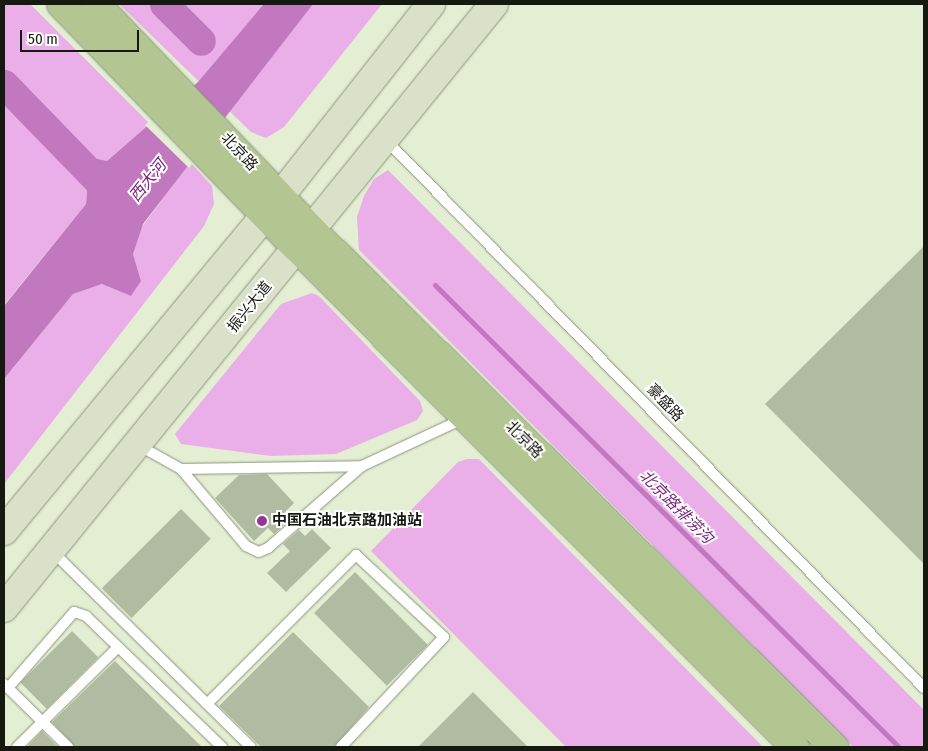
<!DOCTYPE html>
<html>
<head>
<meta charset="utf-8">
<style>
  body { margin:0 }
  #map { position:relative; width:928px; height:751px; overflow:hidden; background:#e3eed3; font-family:"Fira Sans Condensed","Noto Sans SC",sans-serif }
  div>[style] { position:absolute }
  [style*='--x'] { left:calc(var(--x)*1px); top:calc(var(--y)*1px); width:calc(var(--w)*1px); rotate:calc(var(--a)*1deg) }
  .green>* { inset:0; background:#eaaee8 }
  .water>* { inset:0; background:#c178bf }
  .pier>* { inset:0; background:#e3eed3 }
  .stream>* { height:5px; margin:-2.5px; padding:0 2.5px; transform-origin:2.5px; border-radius:2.5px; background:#c178bf }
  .river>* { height:29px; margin:-14.5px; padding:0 14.5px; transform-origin:14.5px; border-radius:14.5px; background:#c178bf }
  .building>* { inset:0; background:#b1bba2; transform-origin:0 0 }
  .roads { filter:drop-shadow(0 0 1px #8b957c) drop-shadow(0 0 1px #8b957c) }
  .lane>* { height:10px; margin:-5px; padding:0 5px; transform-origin:5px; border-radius:5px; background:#fff }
  .secondary>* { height:28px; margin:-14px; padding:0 14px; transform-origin:14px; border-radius:14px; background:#d9e2c8 }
  .primary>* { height:28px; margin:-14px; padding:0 14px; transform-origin:14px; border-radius:14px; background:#b3c591 }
  .dots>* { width:14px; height:14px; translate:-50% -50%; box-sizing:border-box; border:2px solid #fff; border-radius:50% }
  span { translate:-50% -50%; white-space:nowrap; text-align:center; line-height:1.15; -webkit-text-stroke:4px #fff; paint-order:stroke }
  .street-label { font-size:15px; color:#151910 }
  .poi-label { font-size:15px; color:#151910; font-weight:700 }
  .left { translate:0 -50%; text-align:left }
  .water-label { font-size:16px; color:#7c257c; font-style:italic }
  .frame { position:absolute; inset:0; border:5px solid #151910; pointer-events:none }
  .scale { position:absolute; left:20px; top:30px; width:119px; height:22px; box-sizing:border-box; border:2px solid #151910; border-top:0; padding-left:6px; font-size:15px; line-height:18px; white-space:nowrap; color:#151910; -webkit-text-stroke:4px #fff; paint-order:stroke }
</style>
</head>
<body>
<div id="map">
  <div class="green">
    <div style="clip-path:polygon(4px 4px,30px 4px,150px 124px,107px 161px,71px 153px,66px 157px,88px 179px,86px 204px,4px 305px)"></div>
    <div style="clip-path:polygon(119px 4px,382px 4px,284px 127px,266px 138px,251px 132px)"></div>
    <div style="clip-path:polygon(190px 162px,212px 186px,214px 204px,204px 226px,4px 484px,4px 379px,73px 294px,102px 284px,131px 296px,141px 281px,133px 254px,136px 235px)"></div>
    <div style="clip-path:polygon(388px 170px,924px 710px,924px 747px,853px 747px,359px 250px,357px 217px,364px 196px,374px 179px)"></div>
    <div style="clip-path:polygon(312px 293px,319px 296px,420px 401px,423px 411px,417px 420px,336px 454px,271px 456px,181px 444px,175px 434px,281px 304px)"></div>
    <div style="clip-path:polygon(467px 459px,479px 459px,763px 747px,566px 747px,371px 551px,458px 462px)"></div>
  </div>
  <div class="water">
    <div style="clip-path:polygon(264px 4px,313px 4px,143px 224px,133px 254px,141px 281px,131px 296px,102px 284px,73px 294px,4px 379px,4px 306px,86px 204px,88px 179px,65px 157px,71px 153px,107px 161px,198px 82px)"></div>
  </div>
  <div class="pier">
    <div style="clip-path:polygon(191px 84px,226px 119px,189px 168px,145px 125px)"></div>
  </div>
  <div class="stream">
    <div style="--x:435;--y:285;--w:655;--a:44.88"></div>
  </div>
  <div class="river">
    <div style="--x:164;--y:4;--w:52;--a:45"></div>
    <div style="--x:4;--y:84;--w:135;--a:45.9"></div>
  </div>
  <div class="building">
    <div style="clip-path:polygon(924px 246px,924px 564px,765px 404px)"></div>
    <div style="clip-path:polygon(267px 474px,294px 503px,283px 514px,289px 520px,274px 534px,268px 528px,254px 541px,215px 498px,239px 475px)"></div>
    <div style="left:181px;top:509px;width:42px;height:112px;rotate:45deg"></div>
    <div style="clip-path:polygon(312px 529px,331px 548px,286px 592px,267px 573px,290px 551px,283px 544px,299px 530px,305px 536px)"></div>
    <div style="left:355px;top:572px;width:103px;height:58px;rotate:45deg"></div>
    <div style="left:72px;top:631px;width:37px;height:73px;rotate:45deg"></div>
    <div style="clip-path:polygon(293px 632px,369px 707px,334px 747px,261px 747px,219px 706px)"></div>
    <div style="clip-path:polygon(115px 661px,202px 747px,75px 747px,52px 722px)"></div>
    <div style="clip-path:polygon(473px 692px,528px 747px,418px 747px)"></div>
    <div style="clip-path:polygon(42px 731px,58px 747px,27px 747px)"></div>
  </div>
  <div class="roads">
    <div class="lane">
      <div style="--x:386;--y:140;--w:768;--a:45.53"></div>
      <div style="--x:138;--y:445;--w:49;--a:29.2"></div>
      <div style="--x:181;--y:469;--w:101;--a:49.8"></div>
      <div style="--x:246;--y:546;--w:14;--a:25"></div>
      <div style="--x:259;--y:552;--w:10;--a:-24"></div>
      <div style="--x:268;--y:548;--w:125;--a:-41.1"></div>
      <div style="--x:362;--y:466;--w:114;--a:-25"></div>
      <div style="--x:181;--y:469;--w:181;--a:-0.9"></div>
      <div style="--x:52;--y:551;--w:279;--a:44.6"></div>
      <div style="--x:4;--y:684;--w:90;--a:44.5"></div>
      <div style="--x:8;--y:688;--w:101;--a:-49"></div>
      <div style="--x:74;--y:612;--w:13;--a:18"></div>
      <div style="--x:86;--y:616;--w:189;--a:43.9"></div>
      <div style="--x:207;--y:704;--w:211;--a:-45"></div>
      <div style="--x:356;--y:555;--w:120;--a:43"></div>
      <div style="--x:444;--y:637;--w:151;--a:133.1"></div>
      <div style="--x:17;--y:747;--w:142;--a:-44.7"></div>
    </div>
    <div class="secondary">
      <div style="--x:4;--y:531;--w:411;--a:-50.4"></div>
      <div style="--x:266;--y:214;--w:267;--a:-51.8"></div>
      <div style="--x:4;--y:608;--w:778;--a:-50.95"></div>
    </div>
    <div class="primary">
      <div style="--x:61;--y:4;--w:339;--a:46"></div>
      <div style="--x:297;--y:248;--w:705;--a:45.06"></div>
      <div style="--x:96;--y:4;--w:313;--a:46.3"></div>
      <div style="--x:312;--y:230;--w:735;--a:44.72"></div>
    </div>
  </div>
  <div class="dots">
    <div style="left:262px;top:521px;background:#973298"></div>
  </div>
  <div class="street-label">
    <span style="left:239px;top:152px;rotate:47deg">北京路</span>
    <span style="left:250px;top:307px;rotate:-51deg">振兴大道</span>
    <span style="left:665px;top:403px;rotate:46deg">豪盛路</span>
    <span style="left:524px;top:440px;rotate:45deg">北京路</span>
  </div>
  <div class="poi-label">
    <span class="left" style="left:272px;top:521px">中国石油北京路加油站</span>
  </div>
  <div class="water-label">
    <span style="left:148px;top:181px;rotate:-51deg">西大河</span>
    <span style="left:676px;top:507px;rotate:45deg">北京路排涝沟</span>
  </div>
  <div class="frame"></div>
  <div class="scale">50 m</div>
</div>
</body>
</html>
